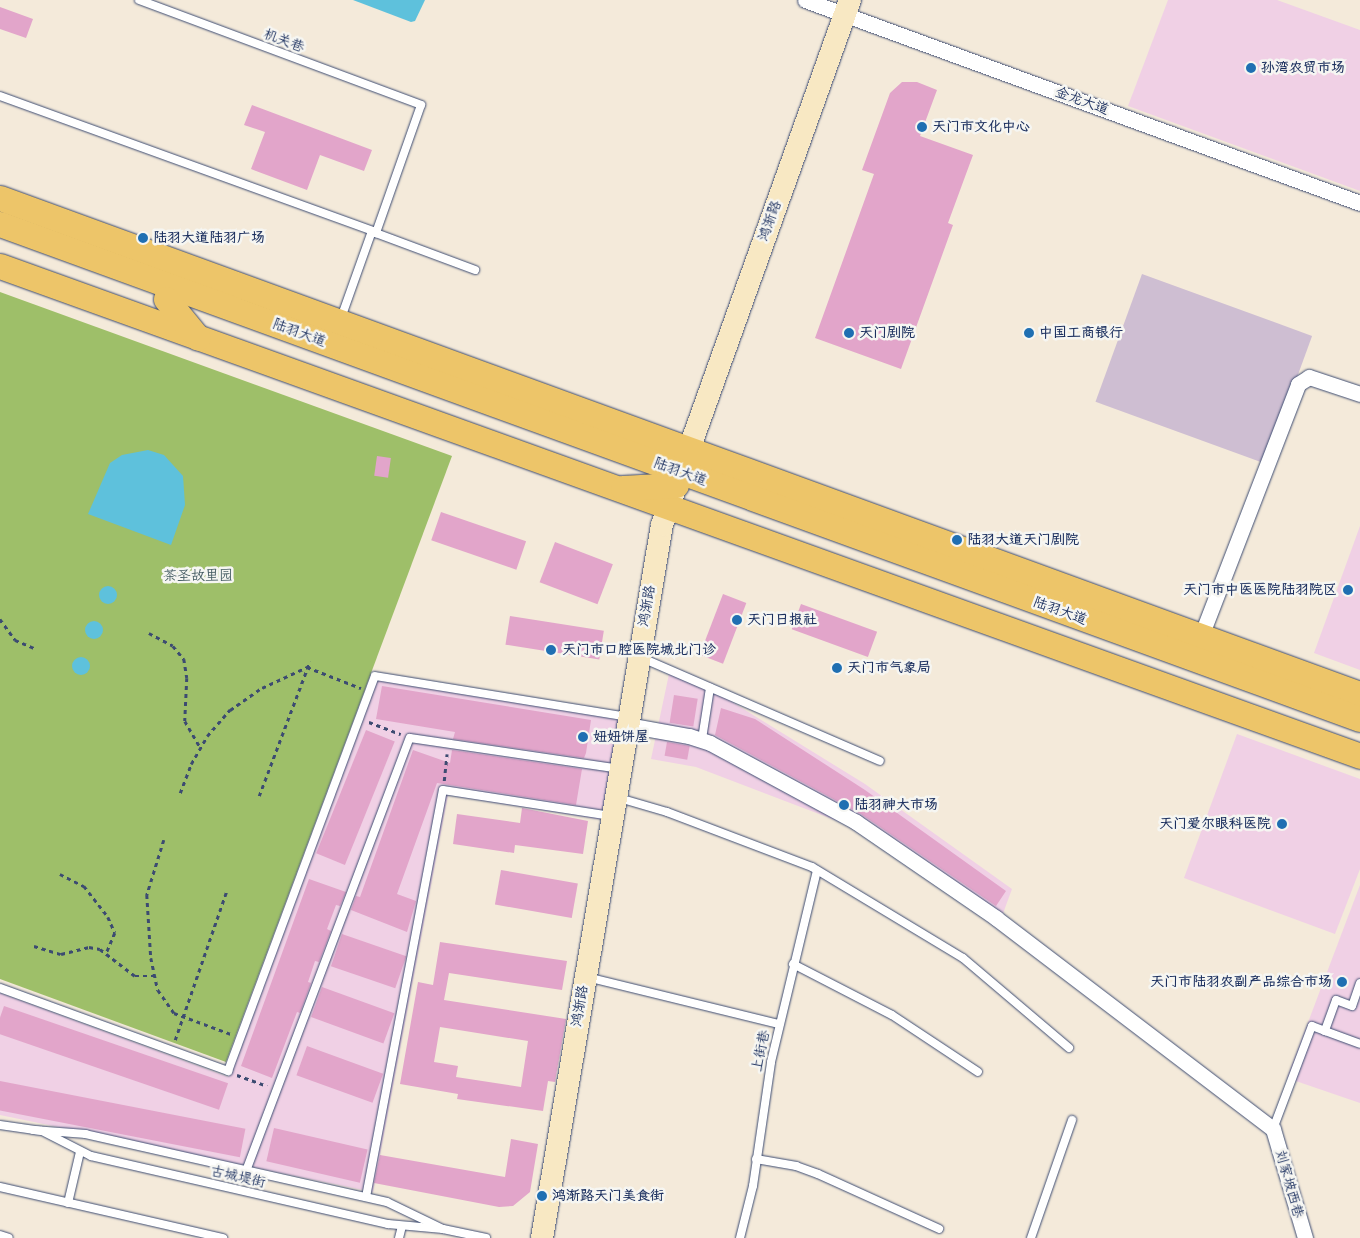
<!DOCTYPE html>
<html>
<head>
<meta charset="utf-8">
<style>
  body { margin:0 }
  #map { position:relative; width:1360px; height:1238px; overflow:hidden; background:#f4eada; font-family:Sriracha,"LXGW WenKai TC",sans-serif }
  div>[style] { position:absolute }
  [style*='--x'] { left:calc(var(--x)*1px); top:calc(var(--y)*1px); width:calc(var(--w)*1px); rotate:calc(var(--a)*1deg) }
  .built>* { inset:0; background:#f0d0e5 }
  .industrial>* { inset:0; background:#cebed2; transform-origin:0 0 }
  .green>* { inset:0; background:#9ebf69 }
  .water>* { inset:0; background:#5ec1dc }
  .round { border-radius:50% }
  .building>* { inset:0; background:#e2a5ca; transform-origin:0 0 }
  .path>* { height:2.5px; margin-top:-1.25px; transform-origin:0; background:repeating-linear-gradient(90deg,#3c4b71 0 4px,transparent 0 8px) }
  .roads { filter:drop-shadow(0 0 1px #3c4b71) drop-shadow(0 0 1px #3c4b71) }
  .lane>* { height:8px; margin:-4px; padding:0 4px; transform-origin:4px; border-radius:4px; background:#fff }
  .street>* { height:15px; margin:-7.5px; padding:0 7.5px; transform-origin:7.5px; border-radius:7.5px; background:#fff }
  .secondary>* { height:22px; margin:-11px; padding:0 11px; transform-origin:11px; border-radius:11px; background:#f8e8c3 }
  .primary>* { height:25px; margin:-12.5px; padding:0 12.5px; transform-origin:12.5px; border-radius:12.5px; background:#edc569 }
  .dots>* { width:14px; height:14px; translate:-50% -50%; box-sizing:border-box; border:2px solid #f6f6f2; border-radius:50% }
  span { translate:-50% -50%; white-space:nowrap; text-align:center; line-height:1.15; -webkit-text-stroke:5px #f6f6f2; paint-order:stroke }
  .street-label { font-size:14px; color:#1b2f5e }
  .poi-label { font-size:14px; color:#1b2f5e; font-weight:700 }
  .left { translate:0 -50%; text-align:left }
  .right { translate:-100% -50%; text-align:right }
  .park-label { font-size:14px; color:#425a61 }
</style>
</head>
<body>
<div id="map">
  <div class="built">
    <div style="clip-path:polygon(1168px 0,1277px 0,1360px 30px,1360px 191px,1128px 106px)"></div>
    <div style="clip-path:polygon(1360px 526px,1360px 670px,1314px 653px)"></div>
    <div style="clip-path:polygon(669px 674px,724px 697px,865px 784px,1012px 889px,998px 927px,848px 825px,696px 767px,651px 759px)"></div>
    <div style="clip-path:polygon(376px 680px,620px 719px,604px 820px,448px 795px,373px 1192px,0 1115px,0 993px,228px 1077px)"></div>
    <div style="clip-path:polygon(1237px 734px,1360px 779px,1360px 869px,1335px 934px,1184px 878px)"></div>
    <div style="clip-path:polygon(1360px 885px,1360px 1103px,1287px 1078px)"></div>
  </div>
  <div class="industrial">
    <div style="left:1142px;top:274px;width:181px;height:136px;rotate:20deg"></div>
  </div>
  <div class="green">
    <div style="clip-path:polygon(0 292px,452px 456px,226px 1062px,0 979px)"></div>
  </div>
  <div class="water">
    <div style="clip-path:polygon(353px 0,425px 0,415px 21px,411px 22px)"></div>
    <div style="clip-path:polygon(148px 450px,164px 455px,183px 476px,185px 505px,171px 545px,88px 514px,110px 463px,122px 455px)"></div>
    <div class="round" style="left:99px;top:586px;width:18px;height:18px"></div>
    <div class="round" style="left:85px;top:621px;width:18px;height:18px"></div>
    <div class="round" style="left:72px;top:657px;width:18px;height:18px"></div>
  </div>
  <div class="building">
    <div style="clip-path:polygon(0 7px,33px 19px,26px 38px,0 29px)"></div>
    <div style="clip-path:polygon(902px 82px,917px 82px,937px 90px,920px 136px,973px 155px,948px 223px,953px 225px,901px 369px,815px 338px,874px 174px,862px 170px,890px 93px)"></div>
    <div style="clip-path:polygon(252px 105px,372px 150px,364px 171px,320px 155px,307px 190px,251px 169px,265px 132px,244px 125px)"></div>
    <div style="left:377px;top:456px;width:14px;height:20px;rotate:8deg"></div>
    <div style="left:441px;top:512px;width:90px;height:30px;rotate:19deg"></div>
    <div style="left:555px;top:542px;width:62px;height:43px;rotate:21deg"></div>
    <div style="left:723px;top:594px;width:25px;height:65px;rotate:21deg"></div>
    <div style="left:801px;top:604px;width:81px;height:27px;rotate:20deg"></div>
    <div style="left:510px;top:616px;width:95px;height:29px;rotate:9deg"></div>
    <div style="clip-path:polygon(382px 686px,591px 720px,586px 753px,584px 758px,453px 739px,455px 732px,376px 719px)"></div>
    <div style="left:674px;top:695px;width:24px;height:28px;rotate:9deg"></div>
    <div style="clip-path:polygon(721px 708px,755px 719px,865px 790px,1006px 891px,996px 906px,861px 814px,715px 735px)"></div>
    <div style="left:366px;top:730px;width:31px;height:133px;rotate:22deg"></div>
    <div style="left:667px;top:742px;width:23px;height:14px;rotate:10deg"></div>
    <div style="clip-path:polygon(413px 750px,450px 763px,452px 750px,582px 769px,576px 805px,437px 783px,397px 894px,416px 901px,407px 932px,351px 910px,356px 896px,360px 897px)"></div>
    <div style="clip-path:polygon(522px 808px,588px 821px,583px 854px,515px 845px,514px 853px,453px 844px,457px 814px,520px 823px)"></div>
    <div style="left:501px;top:870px;width:78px;height:35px;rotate:10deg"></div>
    <div style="clip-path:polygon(309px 879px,346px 892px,340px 906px,336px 905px,327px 929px,331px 931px,319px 962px,315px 961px,308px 982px,311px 983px,300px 1013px,297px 1012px,272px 1078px,241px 1066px)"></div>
    <div style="left:342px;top:934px;width:68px;height:34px;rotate:19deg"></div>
    <div style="clip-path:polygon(evenodd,440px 942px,567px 961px,562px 990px,449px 973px,444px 1000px,566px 1019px,555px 1082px,548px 1081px,543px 1111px,457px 1099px,458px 1094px,400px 1084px,418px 982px,433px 985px,440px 942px,440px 1027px,528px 1041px,521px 1087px,456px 1077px,458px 1066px,434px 1062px,440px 1027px)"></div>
    <div style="left:322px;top:987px;width:77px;height:32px;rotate:20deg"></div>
    <div style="left:4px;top:1006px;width:237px;height:28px;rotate:19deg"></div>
    <div style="left:307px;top:1046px;width:81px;height:31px;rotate:20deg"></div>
    <div style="left:0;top:1081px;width:250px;height:29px;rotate:11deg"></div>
    <div style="left:274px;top:1128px;width:96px;height:34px;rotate:13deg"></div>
    <div style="clip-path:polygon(511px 1139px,538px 1144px,530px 1192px,513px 1206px,499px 1207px,374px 1183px,380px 1155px,505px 1177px)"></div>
  </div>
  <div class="path">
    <div style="--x:0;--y:619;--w:26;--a:54"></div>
    <div style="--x:15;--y:640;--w:23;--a:23"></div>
    <div style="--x:149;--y:633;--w:27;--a:28"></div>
    <div style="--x:173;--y:646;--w:17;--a:50"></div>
    <div style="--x:184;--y:659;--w:19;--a:81"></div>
    <div style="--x:187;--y:678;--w:43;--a:92.7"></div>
    <div style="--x:185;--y:721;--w:30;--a:60"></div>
    <div style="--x:369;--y:722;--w:34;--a:21"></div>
    <div style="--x:444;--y:781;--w:27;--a:-84"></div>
    <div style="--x:180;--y:793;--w:31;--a:-69"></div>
    <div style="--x:191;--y:764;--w:32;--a:-60"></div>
    <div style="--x:207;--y:736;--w:35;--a:-49"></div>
    <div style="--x:230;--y:710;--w:39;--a:-35"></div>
    <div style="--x:262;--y:688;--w:50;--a:-25"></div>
    <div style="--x:307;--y:667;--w:58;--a:21.3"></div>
    <div style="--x:259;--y:796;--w:144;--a:-69.3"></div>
    <div style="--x:164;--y:840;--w:58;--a:107.2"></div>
    <div style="--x:147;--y:895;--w:63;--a:86.4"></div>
    <div style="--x:151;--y:958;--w:33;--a:78"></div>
    <div style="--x:158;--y:990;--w:28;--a:55"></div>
    <div style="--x:174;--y:1013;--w:61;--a:20.2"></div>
    <div style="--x:60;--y:874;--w:27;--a:27"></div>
    <div style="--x:84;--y:886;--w:39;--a:52"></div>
    <div style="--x:108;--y:917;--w:17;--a:66"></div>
    <div style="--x:115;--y:933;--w:21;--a:113"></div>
    <div style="--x:34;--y:946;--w:28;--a:17"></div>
    <div style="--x:61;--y:954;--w:29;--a:-14"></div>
    <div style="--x:89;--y:947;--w:11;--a:10"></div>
    <div style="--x:100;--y:949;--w:44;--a:37.6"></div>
    <div style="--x:135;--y:976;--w:19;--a:0"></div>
    <div style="--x:175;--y:1040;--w:159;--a:-70.9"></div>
    <div style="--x:237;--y:1075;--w:32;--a:20"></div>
  </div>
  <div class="roads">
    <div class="lane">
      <div style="--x:139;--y:0;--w:301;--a:20.4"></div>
      <div style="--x:421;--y:105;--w:136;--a:109.4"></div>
      <div style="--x:0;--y:96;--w:396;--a:19.9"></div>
      <div style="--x:372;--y:231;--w:92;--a:109.6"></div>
      <div style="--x:373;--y:232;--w:109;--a:20.4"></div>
      <div style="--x:642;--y:658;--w:259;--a:23.4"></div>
      <div style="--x:702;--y:739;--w:52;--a:-81.1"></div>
      <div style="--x:619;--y:798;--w:50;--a:16.3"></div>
      <div style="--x:667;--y:812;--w:155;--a:20.8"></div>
      <div style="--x:812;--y:867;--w:176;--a:31.1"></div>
      <div style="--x:963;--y:958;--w:139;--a:40.3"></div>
      <div style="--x:793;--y:964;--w:111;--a:27.3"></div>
      <div style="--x:892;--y:1015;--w:103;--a:33.5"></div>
      <div style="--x:587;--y:977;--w:198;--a:13.8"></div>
      <div style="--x:1360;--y:983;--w:24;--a:109"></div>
      <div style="--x:1352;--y:1006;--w:17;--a:-159"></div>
      <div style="--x:1336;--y:1000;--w:33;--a:110"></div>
      <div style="--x:1325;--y:1031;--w:37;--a:20"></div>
      <div style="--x:0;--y:988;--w:243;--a:20"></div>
      <div style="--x:228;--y:1071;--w:421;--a:-69.6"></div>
      <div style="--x:375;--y:676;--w:255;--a:9.2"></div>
      <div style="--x:0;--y:1125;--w:42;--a:8.1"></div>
      <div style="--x:42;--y:1131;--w:55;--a:27"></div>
      <div style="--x:91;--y:1156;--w:305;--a:12.9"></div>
      <div style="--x:388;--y:1224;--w:55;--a:5.2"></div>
      <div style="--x:443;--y:1229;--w:62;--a:-154.3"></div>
      <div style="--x:387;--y:1202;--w:309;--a:-167.3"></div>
      <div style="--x:86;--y:1134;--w:53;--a:-175.7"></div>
      <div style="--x:1273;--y:1129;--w:110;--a:-69.3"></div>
      <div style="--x:1312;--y:1026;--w:14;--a:21"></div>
      <div style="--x:756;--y:1159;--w:41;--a:9.9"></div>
      <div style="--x:796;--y:1166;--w:23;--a:20"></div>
      <div style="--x:818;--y:1174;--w:133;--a:24.4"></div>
      <div style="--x:246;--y:1171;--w:463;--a:-69.3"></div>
      <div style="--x:410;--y:738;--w:211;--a:8.4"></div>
      <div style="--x:0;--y:1187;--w:229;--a:12.9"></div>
      <div style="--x:366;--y:1197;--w:414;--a:-79.3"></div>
      <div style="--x:443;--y:790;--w:170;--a:8.8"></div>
      <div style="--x:68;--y:1203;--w:52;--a:-76.8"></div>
      <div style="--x:443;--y:1229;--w:44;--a:11.8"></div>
      <div style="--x:0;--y:1235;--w:9;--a:18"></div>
      <div style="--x:399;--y:1238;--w:12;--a:-76"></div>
      <div style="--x:740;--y:1238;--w:54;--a:-76"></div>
      <div style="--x:753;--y:1186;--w:125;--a:-81.7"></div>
      <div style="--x:771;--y:1062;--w:197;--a:-76.5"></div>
      <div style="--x:1031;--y:1238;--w:125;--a:-70.8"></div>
    </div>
    <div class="street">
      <div style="--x:805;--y:0;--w:591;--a:20.09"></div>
      <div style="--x:1201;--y:636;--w:270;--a:-68.9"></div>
      <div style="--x:1298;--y:384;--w:13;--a:-32"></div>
      <div style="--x:1309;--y:377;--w:54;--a:18.4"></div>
      <div style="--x:627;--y:725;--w:63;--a:10.1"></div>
      <div style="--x:689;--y:736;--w:22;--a:18"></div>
      <div style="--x:710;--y:743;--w:166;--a:28.4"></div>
      <div style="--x:856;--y:822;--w:170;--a:34.4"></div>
      <div style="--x:996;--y:918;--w:348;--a:37.3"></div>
      <div style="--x:1273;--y:1129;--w:114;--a:73.6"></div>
    </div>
    <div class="secondary">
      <div style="--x:542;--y:1238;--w:723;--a:-80.45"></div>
      <div style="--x:662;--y:525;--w:558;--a:-70.3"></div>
    </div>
    <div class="primary">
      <div style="--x:0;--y:198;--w:1448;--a:20.04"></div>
      <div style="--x:0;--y:224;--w:1447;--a:20"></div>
      <div style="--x:0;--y:266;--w:1446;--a:19.81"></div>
      <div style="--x:166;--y:299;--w:50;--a:50.6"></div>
      <div style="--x:623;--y:488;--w:53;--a:-3.2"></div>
    </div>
  </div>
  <div class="dots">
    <div style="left:1251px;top:68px;background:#1f6fb2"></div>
    <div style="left:922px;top:127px;background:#1f6fb2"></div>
    <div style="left:143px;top:238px;background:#1f6fb2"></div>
    <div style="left:849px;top:333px;background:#1f6fb2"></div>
    <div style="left:1029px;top:333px;background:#1f6fb2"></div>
    <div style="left:957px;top:540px;background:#1f6fb2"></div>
    <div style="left:1348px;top:590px;background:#1f6fb2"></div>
    <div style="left:737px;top:620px;background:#1f6fb2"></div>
    <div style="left:551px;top:650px;background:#1f6fb2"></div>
    <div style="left:837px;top:668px;background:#1f6fb2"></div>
    <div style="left:583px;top:737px;background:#1f6fb2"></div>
    <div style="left:844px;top:805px;background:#1f6fb2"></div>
    <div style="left:1282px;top:824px;background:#1f6fb2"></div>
    <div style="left:1342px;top:982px;background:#1f6fb2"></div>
    <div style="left:542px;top:1196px;background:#1f6fb2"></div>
  </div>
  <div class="street-label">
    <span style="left:284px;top:41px;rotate:20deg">机关巷</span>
    <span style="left:1082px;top:101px;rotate:20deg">金龙大道</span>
    <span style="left:770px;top:221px;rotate:-70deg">鸿渐路</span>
    <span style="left:299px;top:333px;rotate:20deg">陆羽大道</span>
    <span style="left:680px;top:472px;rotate:20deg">陆羽大道</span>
    <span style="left:647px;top:606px;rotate:-80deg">鸿渐路</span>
    <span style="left:1060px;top:611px;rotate:20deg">陆羽大道</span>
    <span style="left:580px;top:1006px;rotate:-81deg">鸿渐路</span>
    <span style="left:761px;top:1051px;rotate:-79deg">上街巷</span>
    <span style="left:238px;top:1177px;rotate:13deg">古城堤街</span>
    <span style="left:1289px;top:1184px;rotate:74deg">刘家坡西巷</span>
  </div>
  <div class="poi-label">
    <span class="left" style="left:1261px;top:68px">孙湾农贸市场</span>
    <span class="left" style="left:932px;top:127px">天门市文化中心</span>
    <span class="left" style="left:153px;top:238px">陆羽大道陆羽广场</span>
    <span class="left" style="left:859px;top:333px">天门剧院</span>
    <span class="left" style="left:1039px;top:333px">中国工商银行</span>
    <span class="left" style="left:967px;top:540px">陆羽大道天门剧院</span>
    <span class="right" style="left:1337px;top:590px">天门市中医医院陆羽院区</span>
    <span class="left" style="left:747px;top:620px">天门日报社</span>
    <span class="left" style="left:562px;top:650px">天门市口腔医院城北门诊</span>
    <span class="left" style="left:847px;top:668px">天门市气象局</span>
    <span class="left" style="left:593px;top:737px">妞妞饼屋</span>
    <span class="left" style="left:854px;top:805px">陆羽神大市场</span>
    <span class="right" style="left:1271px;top:824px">天门爱尔眼科医院</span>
    <span class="right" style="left:1332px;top:982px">天门市陆羽农副产品综合市场</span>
    <span class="left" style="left:552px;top:1196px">鸿渐路天门美食街</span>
  </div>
  <div class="park-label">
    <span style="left:198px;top:576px">茶圣故里园</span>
  </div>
</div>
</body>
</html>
